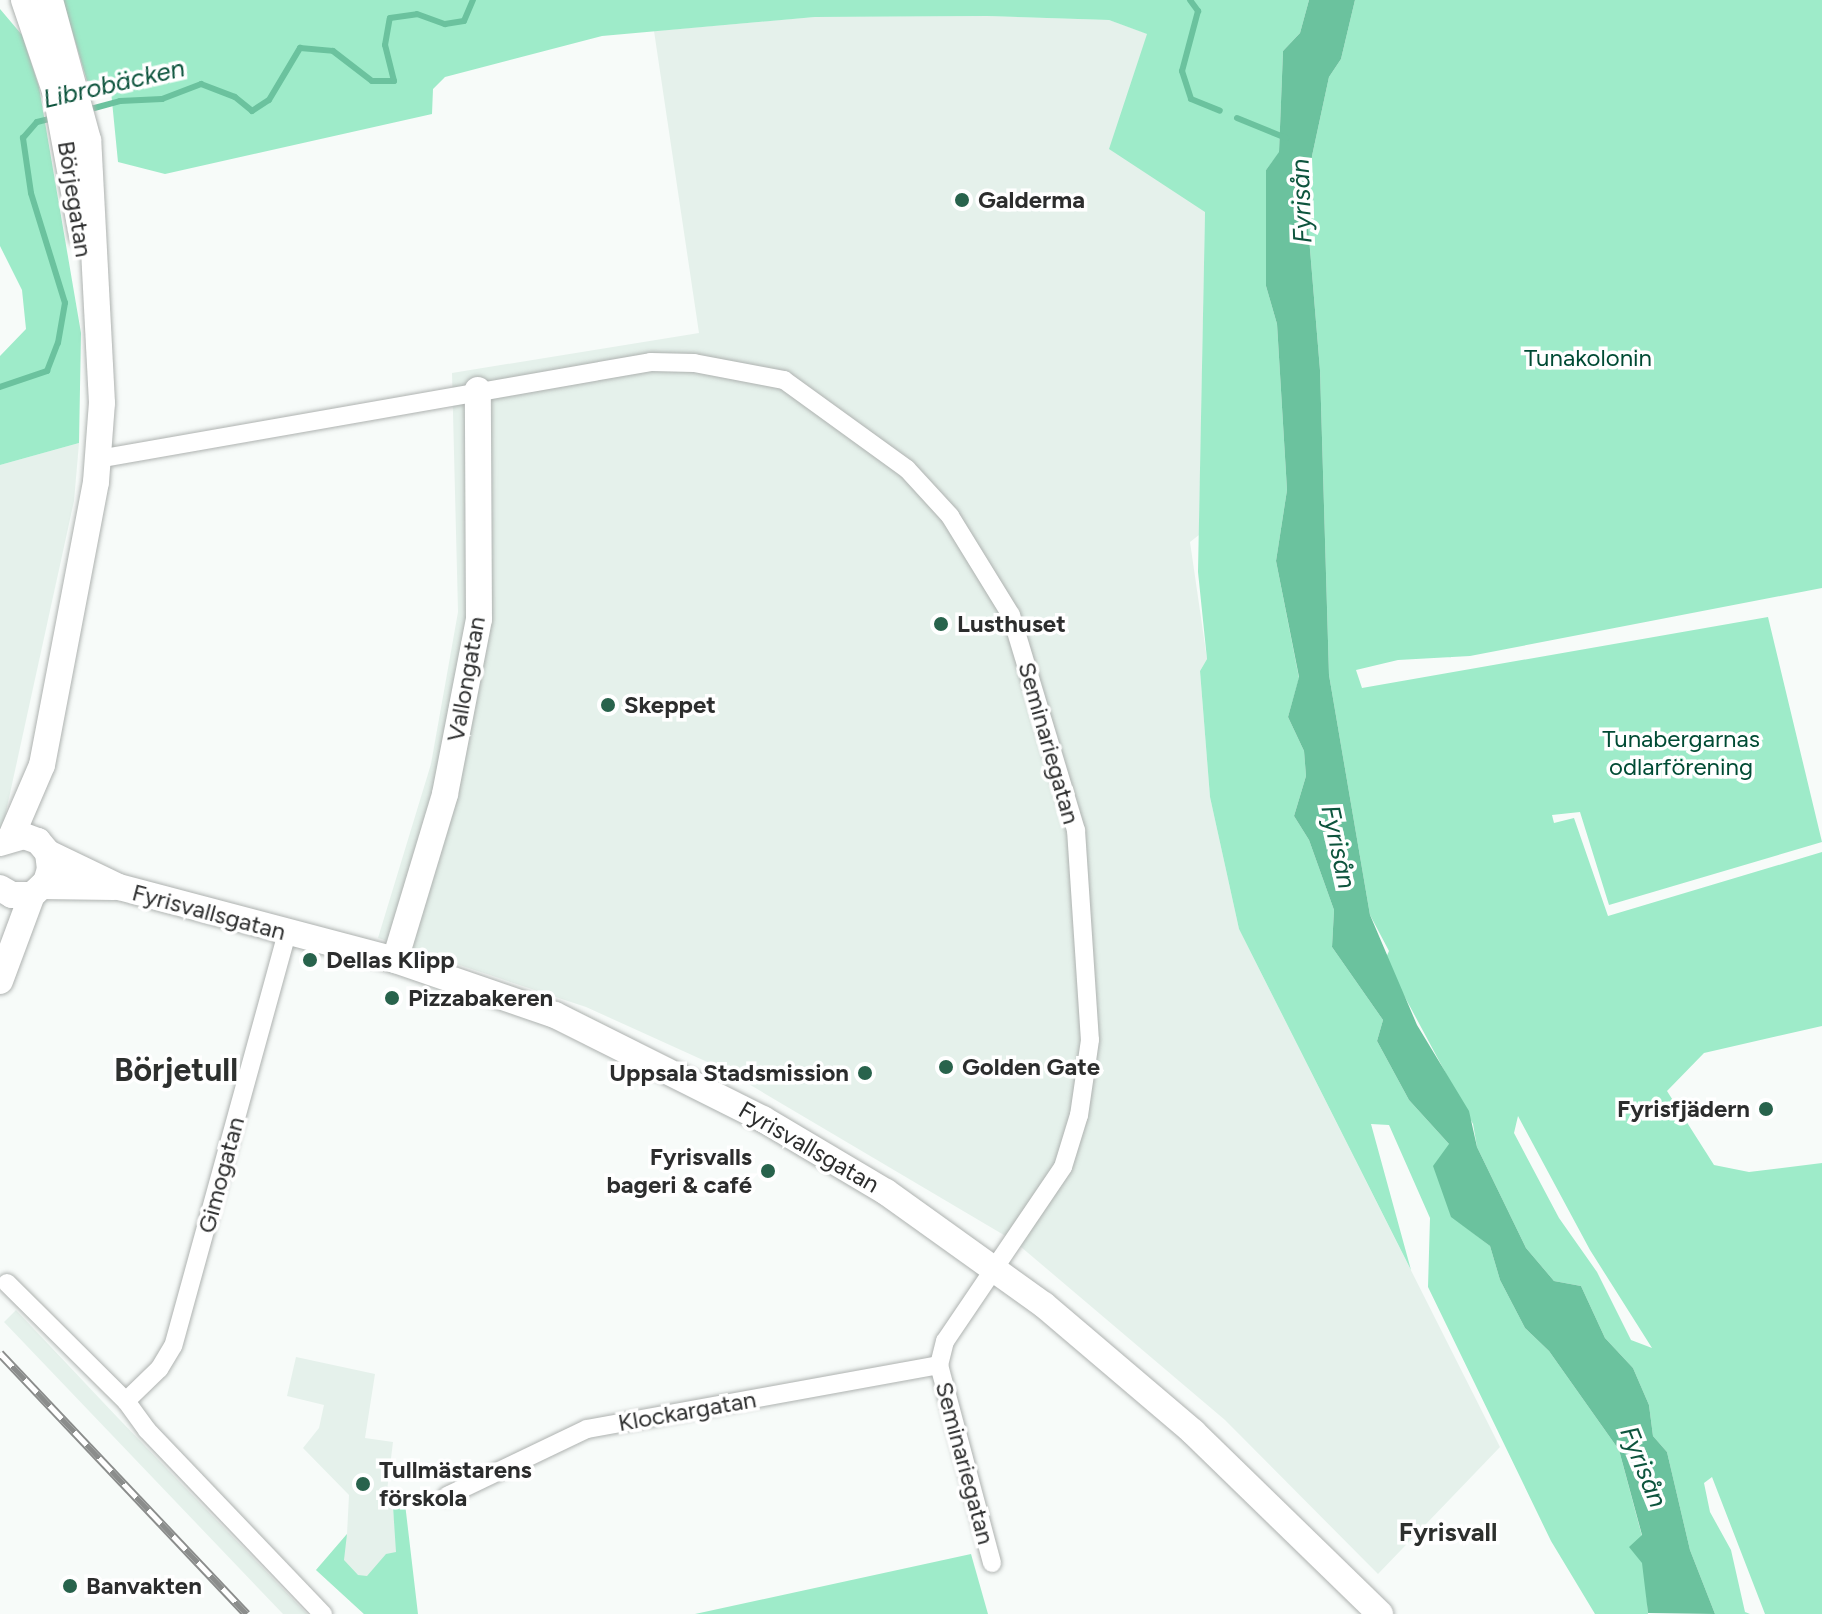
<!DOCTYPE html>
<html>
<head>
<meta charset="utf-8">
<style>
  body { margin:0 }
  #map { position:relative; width:1822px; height:1614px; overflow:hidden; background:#f7fbf9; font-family:Figtree,sans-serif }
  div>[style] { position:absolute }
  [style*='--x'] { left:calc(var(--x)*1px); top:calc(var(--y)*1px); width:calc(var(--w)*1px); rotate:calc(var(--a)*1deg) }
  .built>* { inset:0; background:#e5f1eb }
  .green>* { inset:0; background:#9eebc9 }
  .water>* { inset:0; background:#6bc29e }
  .stream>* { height:6px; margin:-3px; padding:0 3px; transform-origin:3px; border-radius:3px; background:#6bc29e }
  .roads { filter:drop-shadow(0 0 2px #aeb2b0) drop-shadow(0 0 2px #aeb2b0) }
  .street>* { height:18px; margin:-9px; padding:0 9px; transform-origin:9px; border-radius:9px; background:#fff }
  .secondary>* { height:26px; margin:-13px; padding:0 13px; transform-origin:13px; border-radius:13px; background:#fff }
  .rail>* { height:9px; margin-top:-4.5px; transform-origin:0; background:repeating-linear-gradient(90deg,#fff 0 18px,#8b8d8c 0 36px); box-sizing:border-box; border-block:2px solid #8b8d8c }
  .dots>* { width:22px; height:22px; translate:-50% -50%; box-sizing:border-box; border:4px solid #fff; border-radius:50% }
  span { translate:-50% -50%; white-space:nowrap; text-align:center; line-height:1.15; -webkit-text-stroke:7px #fff; paint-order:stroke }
  .street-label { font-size:24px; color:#2c2d2d }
  .poi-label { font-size:24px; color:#2c2d2d; font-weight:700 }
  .left { translate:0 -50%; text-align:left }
  .right { translate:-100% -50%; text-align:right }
  .park-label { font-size:24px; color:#004b34 }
  .water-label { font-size:26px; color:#0d543d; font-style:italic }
  .neighbourhood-label { font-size:26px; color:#2d302e; font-weight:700 }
  .district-label { font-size:32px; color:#2d302e; font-weight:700 }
</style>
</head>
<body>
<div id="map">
  <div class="built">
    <div style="clip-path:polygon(987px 16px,1109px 20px,1148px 34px,1205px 212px,1199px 535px,1190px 542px,1207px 659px,1200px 671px,1210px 797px,1239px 929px,1500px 1447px,1378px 1574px,1225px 1420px,1014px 1241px,725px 1070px,586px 1007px,378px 938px,431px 764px,458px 612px,452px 373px,699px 333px,654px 31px,815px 17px)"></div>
    <div style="clip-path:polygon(79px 443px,74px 501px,0 839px,0 465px)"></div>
    <div style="clip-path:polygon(16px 1310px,119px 1419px,307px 1614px,283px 1614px,4px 1322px)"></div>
    <div style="clip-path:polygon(296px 1357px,375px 1374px,365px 1438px,393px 1442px,386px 1499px,392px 1499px,402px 1596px,364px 1614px,316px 1570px,347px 1534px,349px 1495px,303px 1448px,319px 1428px,324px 1405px,287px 1396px)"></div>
  </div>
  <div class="green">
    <div style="clip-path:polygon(63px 0,1309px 0,1300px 33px,1283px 51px,1279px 153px,1266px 170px,1266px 286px,1277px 324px,1287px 490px,1276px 561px,1299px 678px,1288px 717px,1304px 751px,1306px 776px,1294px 816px,1309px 840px,1334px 910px,1332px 947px,1383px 1020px,1377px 1041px,1409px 1100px,1449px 1144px,1451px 1216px,1490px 1246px,1500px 1280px,1525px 1328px,1549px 1351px,1619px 1450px,1642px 1536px,1648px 1614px,1595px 1614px,1551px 1541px,1428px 1287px,1430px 1218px,1389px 1125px,1371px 1124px,1411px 1270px,1239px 929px,1210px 797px,1200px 671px,1207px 659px,1198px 572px,1205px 212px,1109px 149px,1147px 34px,1109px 20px,987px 16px,815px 17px,602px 36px,445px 77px,433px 89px,432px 114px,165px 174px,118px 162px,110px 81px,87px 81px)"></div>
    <div style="clip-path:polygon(evenodd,1355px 0,1822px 0,1822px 588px,1470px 656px,1398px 660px,1356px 670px,1362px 688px,1768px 617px,1822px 842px,1609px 905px,1580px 812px,1552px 815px,1554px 823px,1574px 818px,1608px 916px,1822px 852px,1822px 1026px,1704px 1053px,1667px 1091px,1714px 1165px,1749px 1172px,1822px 1163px,1822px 1614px,1765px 1614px,1712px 1477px,1704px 1483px,1710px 1512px,1731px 1550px,1745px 1612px,1750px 1614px,1715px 1614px,1690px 1550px,1667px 1452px,1653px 1436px,1649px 1405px,1633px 1368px,1605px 1338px,1581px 1286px,1554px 1281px,1526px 1248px,1477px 1147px,1473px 1124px,1385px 960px,1389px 951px,1370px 915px,1329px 675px,1320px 370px,1307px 213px,1312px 156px,1329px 77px,1341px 59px,1355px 0,1518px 1116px,1590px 1250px,1652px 1348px,1631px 1340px,1597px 1272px,1559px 1218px,1514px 1133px,1518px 1116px)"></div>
    <div style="clip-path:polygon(0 9px,22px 35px,39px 87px,81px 333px,79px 443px,0 465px,0 356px,26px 329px,22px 290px,0 246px)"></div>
    <div style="clip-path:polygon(392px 1492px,404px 1495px,418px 1614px,364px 1614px,316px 1570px,347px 1534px,344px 1560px,358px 1575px,367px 1576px,386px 1554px,396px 1552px)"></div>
    <div style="clip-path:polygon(971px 1554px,988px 1614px,695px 1614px)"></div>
  </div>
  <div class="water">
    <div style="clip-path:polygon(1309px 0,1355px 0,1341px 59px,1329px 77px,1312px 156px,1307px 213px,1320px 370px,1329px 675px,1370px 915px,1417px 1025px,1469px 1111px,1477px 1147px,1526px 1248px,1554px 1281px,1581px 1286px,1605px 1338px,1633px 1368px,1649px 1405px,1653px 1436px,1667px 1452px,1690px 1550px,1715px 1614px,1648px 1613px,1642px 1563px,1629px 1547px,1642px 1535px,1619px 1450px,1549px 1351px,1525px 1328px,1500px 1280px,1490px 1246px,1451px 1217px,1433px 1166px,1449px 1144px,1409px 1100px,1377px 1041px,1383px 1020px,1332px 947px,1334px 910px,1309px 840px,1294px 816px,1306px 776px,1304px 751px,1288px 717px,1299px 677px,1276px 561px,1287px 490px,1277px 324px,1266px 286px,1266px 170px,1279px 152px,1283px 51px,1300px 33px)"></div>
  </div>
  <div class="stream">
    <div style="--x:1190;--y:0;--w:14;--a:54"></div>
    <div style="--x:1198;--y:11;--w:62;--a:104.9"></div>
    <div style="--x:1182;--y:71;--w:29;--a:72"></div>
    <div style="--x:1191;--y:99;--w:31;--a:22"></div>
    <div style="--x:87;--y:110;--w:34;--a:-15"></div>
    <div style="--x:120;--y:101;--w:42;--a:-2.7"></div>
    <div style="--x:162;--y:99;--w:42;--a:-21"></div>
    <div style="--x:201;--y:84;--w:36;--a:21"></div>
    <div style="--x:235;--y:97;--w:22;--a:39"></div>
    <div style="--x:252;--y:111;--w:20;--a:-33"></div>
    <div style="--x:269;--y:100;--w:61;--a:-59.2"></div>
    <div style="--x:300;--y:48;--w:33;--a:5"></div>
    <div style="--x:333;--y:51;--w:49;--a:37.6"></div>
    <div style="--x:372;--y:81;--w:22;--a:0"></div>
    <div style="--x:394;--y:81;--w:37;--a:-104"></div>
    <div style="--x:385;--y:45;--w:27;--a:-80"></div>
    <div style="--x:390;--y:18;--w:27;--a:-8"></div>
    <div style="--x:417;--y:14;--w:30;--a:20"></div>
    <div style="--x:445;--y:24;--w:19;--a:-9"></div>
    <div style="--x:464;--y:21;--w:23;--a:-67"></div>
    <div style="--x:1237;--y:118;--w:53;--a:22.2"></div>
    <div style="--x:0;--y:387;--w:50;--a:-18.8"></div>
    <div style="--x:47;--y:371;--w:30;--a:-69"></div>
    <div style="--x:58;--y:343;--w:41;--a:-80.1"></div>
    <div style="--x:65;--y:303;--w:115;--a:-107.2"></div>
    <div style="--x:31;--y:193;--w:56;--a:-98.3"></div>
    <div style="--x:23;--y:138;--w:21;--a:-49"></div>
    <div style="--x:37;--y:122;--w:16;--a:-14"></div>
  </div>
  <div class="roads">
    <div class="street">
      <div style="--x:98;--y:459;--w:561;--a:-9.95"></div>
      <div style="--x:651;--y:362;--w:43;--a:1.3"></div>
      <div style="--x:694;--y:363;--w:92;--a:10.7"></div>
      <div style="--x:784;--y:380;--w:152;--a:35.9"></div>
      <div style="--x:907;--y:469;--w:64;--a:47.5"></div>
      <div style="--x:950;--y:516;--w:116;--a:58.4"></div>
      <div style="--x:1011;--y:615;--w:225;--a:73.2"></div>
      <div style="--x:1076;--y:830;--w:210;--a:86.2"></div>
      <div style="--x:1090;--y:1040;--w:76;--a:98.3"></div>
      <div style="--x:1079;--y:1115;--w:54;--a:107.1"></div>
      <div style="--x:1063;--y:1167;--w:210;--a:124.1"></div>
      <div style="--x:945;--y:1341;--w:25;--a:104"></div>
      <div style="--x:939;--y:1365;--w:205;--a:75"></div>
      <div style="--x:287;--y:933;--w:428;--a:105.4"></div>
      <div style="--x:173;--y:1346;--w:27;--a:121"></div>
      <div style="--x:159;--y:1369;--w:46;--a:135.9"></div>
      <div style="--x:126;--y:1401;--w:36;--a:54"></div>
      <div style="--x:147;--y:1430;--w:255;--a:46.3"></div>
      <div style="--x:7;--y:1283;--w:168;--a:44.8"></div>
      <div style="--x:447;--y:1496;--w:155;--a:-25.6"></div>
      <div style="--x:587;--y:1429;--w:358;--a:-10.3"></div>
    </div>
    <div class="secondary">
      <div style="--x:24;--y:0;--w:99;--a:71.2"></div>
      <div style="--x:56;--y:94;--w:144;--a:79.6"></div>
      <div style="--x:11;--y:837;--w:78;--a:-66.7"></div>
      <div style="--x:42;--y:765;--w:288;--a:-79.2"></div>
      <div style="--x:96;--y:482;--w:79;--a:-85.7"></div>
      <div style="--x:102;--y:403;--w:263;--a:-93"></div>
      <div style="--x:88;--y:140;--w:145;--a:-105.2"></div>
      <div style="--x:0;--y:843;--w:25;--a:-16"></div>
      <div style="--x:24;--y:836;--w:15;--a:20"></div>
      <div style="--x:38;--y:841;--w:16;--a:50"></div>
      <div style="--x:48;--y:853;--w:16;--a:83"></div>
      <div style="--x:50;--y:869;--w:14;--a:107"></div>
      <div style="--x:46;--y:882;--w:19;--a:137"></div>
      <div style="--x:32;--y:895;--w:20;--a:180"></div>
      <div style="--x:12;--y:895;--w:14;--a:-150"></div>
      <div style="--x:48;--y:853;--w:79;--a:25.6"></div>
      <div style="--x:119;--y:887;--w:285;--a:14.8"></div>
      <div style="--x:395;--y:960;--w:169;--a:19"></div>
      <div style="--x:555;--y:1015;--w:233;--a:26.6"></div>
      <div style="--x:763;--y:1119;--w:143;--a:30.7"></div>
      <div style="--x:886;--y:1192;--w:194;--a:35.6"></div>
      <div style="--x:1044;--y:1305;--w:196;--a:40.4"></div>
      <div style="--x:1193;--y:1432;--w:261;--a:44.2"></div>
      <div style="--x:42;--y:886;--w:72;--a:0.8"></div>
      <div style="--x:395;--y:960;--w:173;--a:-73.2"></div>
      <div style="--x:445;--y:794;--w:178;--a:-79"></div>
      <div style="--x:479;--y:619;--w:229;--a:-90.3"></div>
      <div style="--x:0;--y:981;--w:92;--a:-69.6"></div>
    </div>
  </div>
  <div class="rail">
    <div style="--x:0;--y:1353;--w:359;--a:46.6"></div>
  </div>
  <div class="dots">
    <div style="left:962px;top:200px;background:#28634c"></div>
    <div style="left:941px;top:624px;background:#28634c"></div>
    <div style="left:608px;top:705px;background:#28634c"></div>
    <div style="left:310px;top:960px;background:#28634c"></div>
    <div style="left:392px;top:998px;background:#28634c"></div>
    <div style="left:946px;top:1067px;background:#28634c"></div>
    <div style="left:865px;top:1073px;background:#28634c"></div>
    <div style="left:1766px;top:1109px;background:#28634c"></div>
    <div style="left:768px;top:1171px;background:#28634c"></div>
    <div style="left:363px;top:1484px;background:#28634c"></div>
    <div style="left:70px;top:1586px;background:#28634c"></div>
  </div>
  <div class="street-label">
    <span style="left:75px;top:199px;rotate:81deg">Börjegatan</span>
    <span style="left:466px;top:679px;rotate:-80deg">Vallongatan</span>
    <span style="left:1049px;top:743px;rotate:74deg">Seminariegatan</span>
    <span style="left:209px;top:912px;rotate:15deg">Fyrisvallsgatan</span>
    <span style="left:809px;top:1147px;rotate:30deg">Fyrisvallsgatan</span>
    <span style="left:221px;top:1175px;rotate:-75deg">Gimogatan</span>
    <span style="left:687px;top:1411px;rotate:-10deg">Klockargatan</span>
    <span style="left:965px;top:1463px;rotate:75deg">Seminariegatan</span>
  </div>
  <div class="poi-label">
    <span class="left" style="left:978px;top:200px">Galderma</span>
    <span class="left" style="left:957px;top:624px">Lusthuset</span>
    <span class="left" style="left:624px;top:705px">Skeppet</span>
    <span class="left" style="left:326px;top:960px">Dellas Klipp</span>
    <span class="left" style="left:408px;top:998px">Pizzabakeren</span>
    <span class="left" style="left:962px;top:1067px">Golden Gate</span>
    <span class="right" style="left:849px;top:1073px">Uppsala Stadsmission</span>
    <span class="right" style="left:1750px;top:1109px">Fyrisfjädern</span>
    <span class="right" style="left:752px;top:1171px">Fyrisvalls<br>bageri &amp; café</span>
    <span class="left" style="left:379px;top:1484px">Tullmästarens<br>förskola</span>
    <span class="left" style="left:86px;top:1586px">Banvakten</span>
  </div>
  <div class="park-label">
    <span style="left:1588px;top:358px">Tunakolonin</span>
    <span style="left:1681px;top:753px">Tunabergarnas<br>odlarförening</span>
  </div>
  <div class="water-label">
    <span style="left:114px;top:84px;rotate:-13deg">Librobäcken</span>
    <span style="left:1302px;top:201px;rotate:-92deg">Fyrisån</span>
    <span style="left:1338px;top:847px;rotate:78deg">Fyrisån</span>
    <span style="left:1643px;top:1467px;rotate:68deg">Fyrisån</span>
  </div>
  <div class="neighbourhood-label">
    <span style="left:1448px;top:1533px">Fyrisvall</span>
  </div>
  <div class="district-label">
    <span style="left:176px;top:1070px">Börjetull</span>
  </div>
</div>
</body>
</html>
